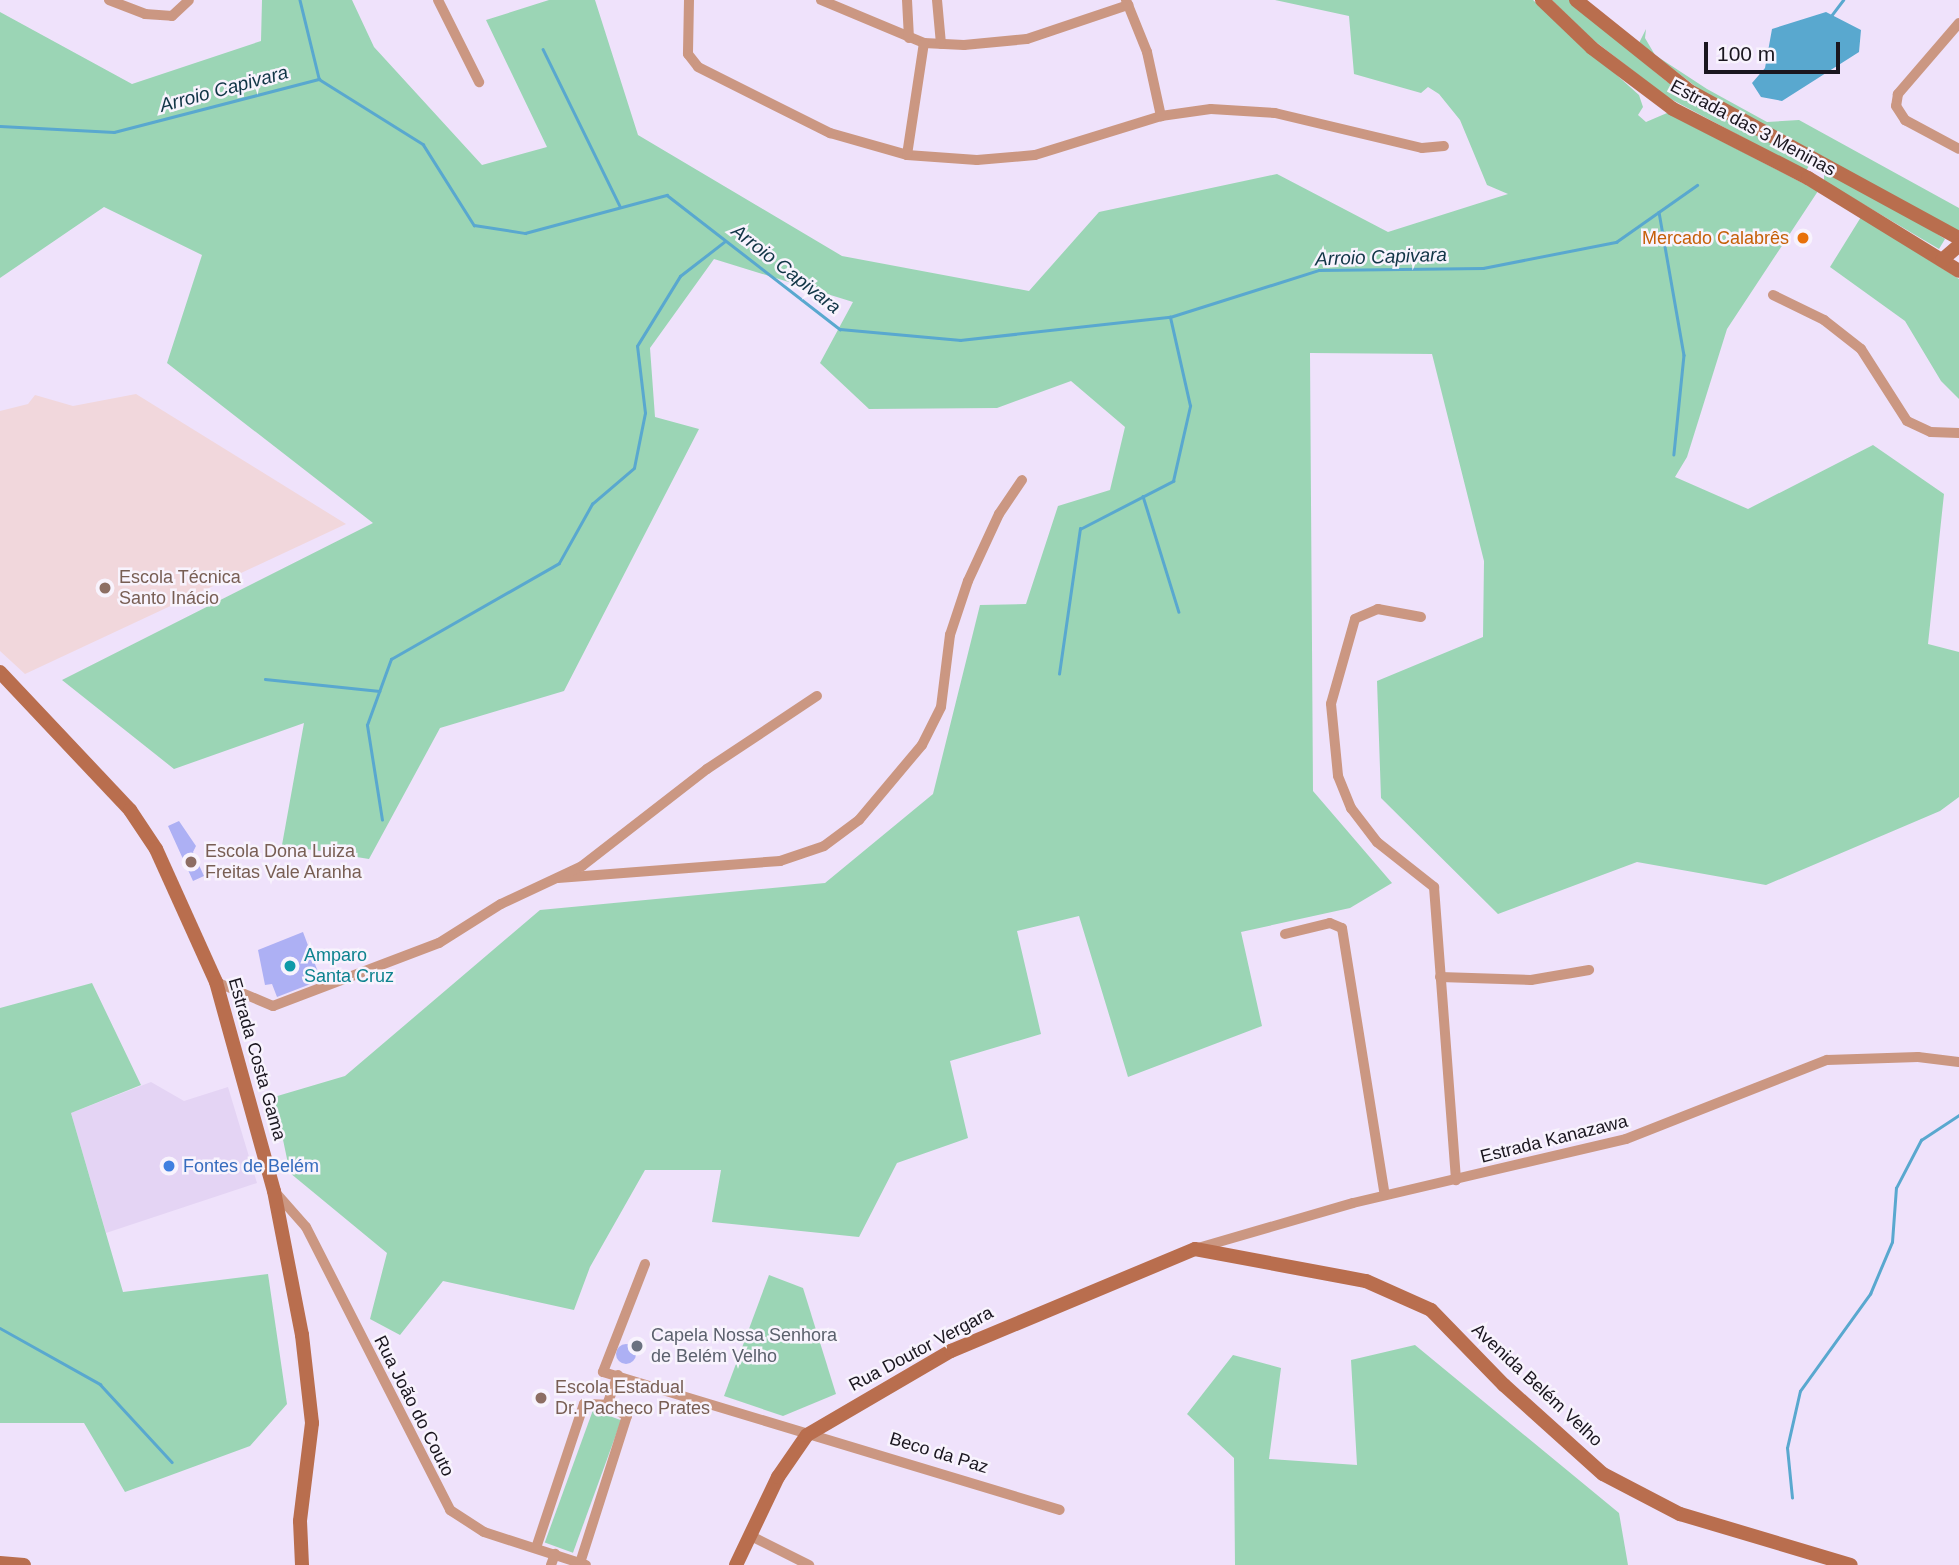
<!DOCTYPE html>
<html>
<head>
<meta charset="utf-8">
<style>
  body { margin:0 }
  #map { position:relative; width:1959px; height:1565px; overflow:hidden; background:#efe2fb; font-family:Arial,sans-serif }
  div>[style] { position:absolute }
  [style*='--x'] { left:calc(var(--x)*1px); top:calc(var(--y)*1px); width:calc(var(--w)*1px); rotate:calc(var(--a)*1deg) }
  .built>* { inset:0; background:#e4d4f4 }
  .education>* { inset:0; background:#f1d7dc }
  .green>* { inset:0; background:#9bd5b5; transform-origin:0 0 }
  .water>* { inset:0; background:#59a8cf }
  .stream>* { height:2.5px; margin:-1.25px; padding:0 1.25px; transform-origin:1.25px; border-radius:1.25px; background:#59a8cf }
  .building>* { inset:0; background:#adb0f4 }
  .round { border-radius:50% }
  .minor>* { height:10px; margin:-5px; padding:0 5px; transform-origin:5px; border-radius:5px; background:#cb9782 }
  .secondary>* { height:14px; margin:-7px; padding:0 7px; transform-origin:7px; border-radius:7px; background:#b96e4e }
  .dots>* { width:19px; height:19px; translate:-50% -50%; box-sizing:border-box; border:4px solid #f8f3fd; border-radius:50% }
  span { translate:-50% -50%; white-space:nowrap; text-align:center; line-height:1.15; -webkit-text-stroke:5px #f8f3fd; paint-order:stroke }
  .street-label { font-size:18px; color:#1a161f }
  .food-label { font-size:18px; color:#c56008 }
  .right { translate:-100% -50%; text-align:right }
  .education-label { font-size:18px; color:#785e54 }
  .left { translate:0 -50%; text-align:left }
  .culture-label { font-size:18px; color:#0d838f }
  .shop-label { font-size:18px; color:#366cbe }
  .worship-label { font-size:18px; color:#5b616d }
  .water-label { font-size:19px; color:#113546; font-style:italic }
  .scale { position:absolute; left:1704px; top:42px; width:136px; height:32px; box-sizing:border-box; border:4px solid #1a161f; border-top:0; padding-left:9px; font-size:21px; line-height:24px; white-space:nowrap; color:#1a161f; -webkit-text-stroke:5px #f8f3fd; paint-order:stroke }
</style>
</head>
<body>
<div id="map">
  <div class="built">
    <div style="clip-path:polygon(151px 1082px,184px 1101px,228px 1087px,257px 1183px,106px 1233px,71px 1113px)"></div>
  </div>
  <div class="education">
    <div style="clip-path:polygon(136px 394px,346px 524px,25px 674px,0 651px,0 411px,28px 404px,35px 395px,73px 406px)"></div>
  </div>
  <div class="green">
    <div style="clip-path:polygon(262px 0,352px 0,374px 47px,482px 165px,547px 147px,486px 20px,549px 0,595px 0,638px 135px,842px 256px,1029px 291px,1099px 212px,1277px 174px,1388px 232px,1508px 194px,1487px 185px,1460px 120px,1439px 94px,1428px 87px,1421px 93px,1354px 74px,1349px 16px,1275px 0,1533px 0,1639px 95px,1643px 107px,1638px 115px,1646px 122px,1667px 113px,1818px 191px,1727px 329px,1687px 457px,1675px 477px,1748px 509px,1873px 445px,1944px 494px,1928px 644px,1959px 652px,1959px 797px,1940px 811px,1766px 885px,1637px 862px,1498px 914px,1381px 798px,1377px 681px,1483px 637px,1484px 561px,1432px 354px,1310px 353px,1313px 791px,1392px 883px,1350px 908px,1241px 932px,1262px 1026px,1128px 1077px,1079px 916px,1017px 931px,1041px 1034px,950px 1061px,968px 1138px,897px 1163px,859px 1237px,712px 1222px,721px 1170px,645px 1170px,590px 1267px,574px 1310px,443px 1281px,400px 1335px,370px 1319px,387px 1253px,290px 1173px,274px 1097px,345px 1076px,540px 910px,825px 883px,933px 794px,980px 605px,1026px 604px,1058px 506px,1110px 490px,1125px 427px,1071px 381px,997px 408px,869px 409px,820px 363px,853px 302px,714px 259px,650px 348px,655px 417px,699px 429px,564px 691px,440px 728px,369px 859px,282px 845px,304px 723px,174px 769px,62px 680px,373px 523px,167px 363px,202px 255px,104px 207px,0 278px,0 12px,132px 84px,261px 41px)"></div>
    <div style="clip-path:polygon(1552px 0,1569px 0,1666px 81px,1811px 162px,1806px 171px,1667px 97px,1592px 39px)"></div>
    <div style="clip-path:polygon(1646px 29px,1645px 38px,1655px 55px,1707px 89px,1767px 122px,1799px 120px,1959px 208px,1959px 231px,1708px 96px,1639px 43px)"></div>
    <div style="clip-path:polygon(1824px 170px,1895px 207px,1945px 239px,1939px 249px,1824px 181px)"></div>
    <div style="clip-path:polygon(1861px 217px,1959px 279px,1959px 399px,1941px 381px,1905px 321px,1830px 267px)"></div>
    <div style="clip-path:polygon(92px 983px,141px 1085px,71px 1113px,123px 1292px,268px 1274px,287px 1404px,250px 1446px,125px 1492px,84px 1423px,0 1423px,0 1008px)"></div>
    <div style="clip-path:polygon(769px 1275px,803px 1288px,836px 1394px,783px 1416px,724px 1396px)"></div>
    <div style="clip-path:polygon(1415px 1345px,1619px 1513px,1628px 1565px,1235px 1565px,1234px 1458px,1187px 1414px,1233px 1355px,1281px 1368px,1269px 1459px,1357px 1465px,1351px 1360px)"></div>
    <div style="left:593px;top:1410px;width:30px;height:141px;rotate:20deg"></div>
  </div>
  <div class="water">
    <div style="clip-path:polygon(1826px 12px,1861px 30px,1859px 52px,1782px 101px,1761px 97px,1752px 83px,1765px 68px,1772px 29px)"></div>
  </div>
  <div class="stream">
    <div style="--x:300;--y:0;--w:80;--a:76.3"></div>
    <div style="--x:1831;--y:16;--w:20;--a:-53"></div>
    <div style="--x:543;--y:49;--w:175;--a:63.9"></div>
    <div style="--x:0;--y:126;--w:114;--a:3"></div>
    <div style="--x:114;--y:132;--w:212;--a:-14.5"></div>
    <div style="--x:319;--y:79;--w:123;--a:32"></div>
    <div style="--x:423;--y:144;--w:96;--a:57.8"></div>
    <div style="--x:474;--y:225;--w:52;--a:8.9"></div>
    <div style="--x:525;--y:233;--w:147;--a:-15"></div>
    <div style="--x:667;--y:195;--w:219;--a:37.8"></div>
    <div style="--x:840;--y:329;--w:121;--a:5.2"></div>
    <div style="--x:960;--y:340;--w:211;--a:-6.3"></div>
    <div style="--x:1170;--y:317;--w:156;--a:-17.5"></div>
    <div style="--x:1319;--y:270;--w:164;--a:-0.7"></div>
    <div style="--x:1483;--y:268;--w:136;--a:-11.1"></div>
    <div style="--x:1616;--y:242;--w:99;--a:-35.1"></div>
    <div style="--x:1659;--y:212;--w:145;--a:80.1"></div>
    <div style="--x:1684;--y:355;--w:100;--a:95.8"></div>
    <div style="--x:1143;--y:496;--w:121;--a:72.8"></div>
    <div style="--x:1059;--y:674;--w:147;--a:-81.8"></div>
    <div style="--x:1080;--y:529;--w:105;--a:-27.3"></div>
    <div style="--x:1173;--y:481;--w:77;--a:-77.2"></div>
    <div style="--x:1190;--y:406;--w:91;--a:-102.7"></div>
    <div style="--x:265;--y:679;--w:115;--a:6"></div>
    <div style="--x:382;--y:820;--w:96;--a:-99"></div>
    <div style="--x:367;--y:725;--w:70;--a:-70"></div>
    <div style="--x:391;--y:659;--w:193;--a:-29.7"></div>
    <div style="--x:559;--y:563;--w:68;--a:-60.8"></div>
    <div style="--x:592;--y:504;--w:55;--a:-40.6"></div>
    <div style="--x:634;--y:468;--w:56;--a:-78.7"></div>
    <div style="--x:645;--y:413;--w:67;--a:-96.8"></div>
    <div style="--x:637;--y:346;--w:82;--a:-58.4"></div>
    <div style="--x:680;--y:276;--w:56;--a:-37.7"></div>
    <div style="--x:0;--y:1328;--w:115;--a:29.2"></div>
    <div style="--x:100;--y:1384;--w:106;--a:47.3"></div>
    <div style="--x:1792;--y:1498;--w:50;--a:-95.7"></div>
    <div style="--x:1787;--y:1448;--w:58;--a:-77.2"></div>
    <div style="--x:1800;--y:1391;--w:120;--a:-54.2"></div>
    <div style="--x:1870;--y:1294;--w:56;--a:-67.1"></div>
    <div style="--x:1892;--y:1242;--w:54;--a:-85.8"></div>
    <div style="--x:1896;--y:1188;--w:54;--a:-62.5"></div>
    <div style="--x:1921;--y:1140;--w:45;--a:-33.3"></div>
  </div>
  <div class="building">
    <div style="clip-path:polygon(179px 821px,196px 846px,193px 852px,204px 876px,193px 881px,168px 826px)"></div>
    <div style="clip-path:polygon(303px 932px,321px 980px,277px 997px,272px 984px,265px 985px,258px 950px)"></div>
    <div class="round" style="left:616px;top:1344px;width:20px;height:20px"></div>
  </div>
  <div class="minor">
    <div style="--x:109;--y:0;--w:39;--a:21"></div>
    <div style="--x:145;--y:14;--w:27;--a:4"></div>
    <div style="--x:172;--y:16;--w:23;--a:-43"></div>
    <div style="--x:438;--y:0;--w:92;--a:63.4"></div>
    <div style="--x:689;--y:0;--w:54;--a:91.1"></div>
    <div style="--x:688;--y:54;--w:16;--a:52"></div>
    <div style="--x:698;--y:67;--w:148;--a:26.6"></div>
    <div style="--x:830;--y:133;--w:80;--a:15.9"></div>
    <div style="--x:907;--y:155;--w:70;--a:4.1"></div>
    <div style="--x:977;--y:160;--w:58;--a:-4.9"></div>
    <div style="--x:1035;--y:155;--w:132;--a:-17.2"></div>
    <div style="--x:1161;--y:116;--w:50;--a:-8"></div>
    <div style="--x:1211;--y:109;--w:64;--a:3.6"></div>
    <div style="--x:1275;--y:113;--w:151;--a:13.4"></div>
    <div style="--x:1422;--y:148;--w:22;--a:-5"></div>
    <div style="--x:821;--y:0;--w:112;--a:22.7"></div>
    <div style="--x:924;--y:43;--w:40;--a:2.9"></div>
    <div style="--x:964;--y:45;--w:63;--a:-5.4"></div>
    <div style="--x:1027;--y:39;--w:107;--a:-18.6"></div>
    <div style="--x:907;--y:0;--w:38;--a:87"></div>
    <div style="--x:937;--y:0;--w:44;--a:84.8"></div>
    <div style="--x:1126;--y:0;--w:56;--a:68"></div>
    <div style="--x:1147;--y:52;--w:66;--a:77.7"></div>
    <div style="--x:1959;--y:23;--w:94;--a:130.7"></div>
    <div style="--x:1898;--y:94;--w:12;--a:99"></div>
    <div style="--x:1896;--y:106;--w:17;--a:57"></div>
    <div style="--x:1905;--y:120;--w:61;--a:28.2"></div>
    <div style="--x:907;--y:155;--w:113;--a:-81.4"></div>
    <div style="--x:1773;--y:295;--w:57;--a:26.1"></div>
    <div style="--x:1824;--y:320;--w:47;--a:38.1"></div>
    <div style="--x:1861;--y:349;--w:85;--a:57.4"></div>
    <div style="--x:1907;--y:421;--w:26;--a:25"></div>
    <div style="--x:1931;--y:432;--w:28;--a:2"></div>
    <div style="--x:1421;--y:617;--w:44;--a:-169.5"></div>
    <div style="--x:1378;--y:609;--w:25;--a:157"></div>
    <div style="--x:1355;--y:619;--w:88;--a:105.8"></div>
    <div style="--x:1331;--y:704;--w:72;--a:84.4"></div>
    <div style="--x:1338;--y:776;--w:35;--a:68"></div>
    <div style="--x:1351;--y:808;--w:43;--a:52.6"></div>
    <div style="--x:1377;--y:842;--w:73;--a:38.3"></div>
    <div style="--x:1434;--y:887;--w:294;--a:85.7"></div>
    <div style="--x:558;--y:878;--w:223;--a:-4.4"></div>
    <div style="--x:780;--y:861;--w:46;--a:-18.8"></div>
    <div style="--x:824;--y:846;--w:44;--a:-36.6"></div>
    <div style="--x:859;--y:820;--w:98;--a:-50"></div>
    <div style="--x:922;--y:745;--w:42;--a:-63.4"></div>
    <div style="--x:941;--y:707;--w:73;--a:-82.9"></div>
    <div style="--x:950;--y:635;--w:57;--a:-71.6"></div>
    <div style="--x:968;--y:581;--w:74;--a:-65.2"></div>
    <div style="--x:999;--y:514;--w:41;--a:-55.9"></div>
    <div style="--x:1285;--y:934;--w:46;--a:-13.7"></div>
    <div style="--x:1330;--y:923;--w:13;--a:23"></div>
    <div style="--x:1342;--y:928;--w:270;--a:80.9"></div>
    <div style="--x:1440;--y:977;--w:91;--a:1.9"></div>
    <div style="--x:1531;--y:980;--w:59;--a:-9.8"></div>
    <div style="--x:216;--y:982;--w:62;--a:22.8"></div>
    <div style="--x:273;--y:1006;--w:178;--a:-20.8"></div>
    <div style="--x:439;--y:943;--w:73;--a:-32.2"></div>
    <div style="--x:501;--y:904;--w:89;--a:-25.1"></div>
    <div style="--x:582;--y:866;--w:158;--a:-37.8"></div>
    <div style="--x:707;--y:769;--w:132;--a:-33.6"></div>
    <div style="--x:276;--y:1193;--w:45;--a:48.6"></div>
    <div style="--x:306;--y:1227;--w:318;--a:63"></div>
    <div style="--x:450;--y:1510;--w:40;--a:32.9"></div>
    <div style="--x:484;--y:1532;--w:107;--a:17.9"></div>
    <div style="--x:1198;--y:1248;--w:161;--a:-16.2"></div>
    <div style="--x:1353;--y:1203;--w:280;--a:-13.2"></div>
    <div style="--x:1626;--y:1139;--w:216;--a:-21.5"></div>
    <div style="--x:1827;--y:1060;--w:91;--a:-1.9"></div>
    <div style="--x:1918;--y:1057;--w:41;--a:7"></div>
    <div style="--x:645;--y:1264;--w:116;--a:111.3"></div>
    <div style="--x:603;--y:1372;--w:477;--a:16.8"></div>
    <div style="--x:753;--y:1537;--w:63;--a:26.6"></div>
    <div style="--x:536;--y:1548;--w:152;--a:-71.6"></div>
    <div style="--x:584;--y:1404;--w:23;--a:2"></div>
    <div style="--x:607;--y:1405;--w:32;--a:-70"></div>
    <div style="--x:580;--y:1563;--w:154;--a:-72.3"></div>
    <div style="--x:627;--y:1416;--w:23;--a:-151"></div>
    <div style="--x:551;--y:1565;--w:12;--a:-70"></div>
  </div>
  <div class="secondary">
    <div style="--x:1542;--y:0;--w:69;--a:43.8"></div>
    <div style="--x:1592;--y:48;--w:101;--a:37"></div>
    <div style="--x:1673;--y:109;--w:152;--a:27.1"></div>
    <div style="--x:1808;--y:178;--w:177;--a:31.6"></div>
    <div style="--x:1576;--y:0;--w:147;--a:38.7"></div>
    <div style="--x:1691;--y:92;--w:305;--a:28.6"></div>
    <div style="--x:1942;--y:260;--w:23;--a:-41"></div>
    <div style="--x:0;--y:672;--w:190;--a:46.7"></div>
    <div style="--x:130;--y:810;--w:47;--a:56.3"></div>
    <div style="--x:156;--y:849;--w:146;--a:65.7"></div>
    <div style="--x:216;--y:982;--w:217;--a:74.5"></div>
    <div style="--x:274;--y:1191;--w:147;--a:79"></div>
    <div style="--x:302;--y:1335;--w:89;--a:83.5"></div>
    <div style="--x:312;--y:1423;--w:99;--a:97"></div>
    <div style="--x:300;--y:1521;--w:44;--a:87.4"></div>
    <div style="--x:0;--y:1563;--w:24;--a:5"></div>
    <div style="--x:736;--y:1565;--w:98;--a:-64.5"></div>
    <div style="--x:778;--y:1477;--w:51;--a:-55.4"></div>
    <div style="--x:807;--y:1435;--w:167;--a:-30.3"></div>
    <div style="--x:951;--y:1351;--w:264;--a:-22.7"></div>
    <div style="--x:1195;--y:1249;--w:174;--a:10.6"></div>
    <div style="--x:1366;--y:1281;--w:71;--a:24"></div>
    <div style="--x:1431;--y:1310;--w:105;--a:45.8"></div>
    <div style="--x:1504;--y:1385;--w:133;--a:42"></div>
    <div style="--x:1603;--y:1474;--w:87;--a:27.5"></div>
    <div style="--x:1680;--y:1514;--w:178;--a:16.6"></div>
  </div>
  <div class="dots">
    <div style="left:1803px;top:238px;background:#e8710a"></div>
    <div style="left:105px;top:588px;background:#8d6e63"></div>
    <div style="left:191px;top:862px;background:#8d6e63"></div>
    <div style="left:290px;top:966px;background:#0f9aa8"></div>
    <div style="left:169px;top:1166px;background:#3f7fe0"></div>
    <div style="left:637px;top:1346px;background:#6b7280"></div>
    <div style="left:541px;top:1398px;background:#8d6e63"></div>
  </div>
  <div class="street-label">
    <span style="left:1753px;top:128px;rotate:28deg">Estrada das 3 Meninas</span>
    <span style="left:257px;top:1059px;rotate:74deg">Estrada Costa Gama</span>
    <span style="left:1554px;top:1139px;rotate:-14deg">Estrada Kanazawa</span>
    <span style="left:921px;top:1349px;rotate:-28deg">Rua Doutor Vergara</span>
    <span style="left:1537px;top:1385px;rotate:43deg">Avenida Belém Velho</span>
    <span style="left:414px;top:1406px;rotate:63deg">Rua João do Couto</span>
    <span style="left:939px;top:1453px;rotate:17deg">Beco da Paz</span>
  </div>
  <div class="food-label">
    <span class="right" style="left:1789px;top:238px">Mercado Calabrês</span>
  </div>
  <div class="education-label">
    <span class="left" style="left:119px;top:588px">Escola Técnica<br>Santo Inácio</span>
    <span class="left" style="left:205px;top:862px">Escola Dona Luiza<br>Freitas Vale Aranha</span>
    <span class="left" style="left:555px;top:1398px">Escola Estadual<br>Dr. Pacheco Prates</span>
  </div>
  <div class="culture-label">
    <span class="left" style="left:304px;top:966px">Amparo<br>Santa Cruz</span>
  </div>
  <div class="shop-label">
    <span class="left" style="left:183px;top:1166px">Fontes de Belém</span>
  </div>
  <div class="worship-label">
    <span class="left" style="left:651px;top:1346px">Capela Nossa Senhora<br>de Belém Velho</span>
  </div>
  <div class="water-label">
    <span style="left:224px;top:89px;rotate:-15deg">Arroio Capivara</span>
    <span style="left:1381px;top:257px;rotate:-2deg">Arroio Capivara</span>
    <span style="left:786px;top:269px;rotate:38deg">Arroio Capivara</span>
  </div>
  <div class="scale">100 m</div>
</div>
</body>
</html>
